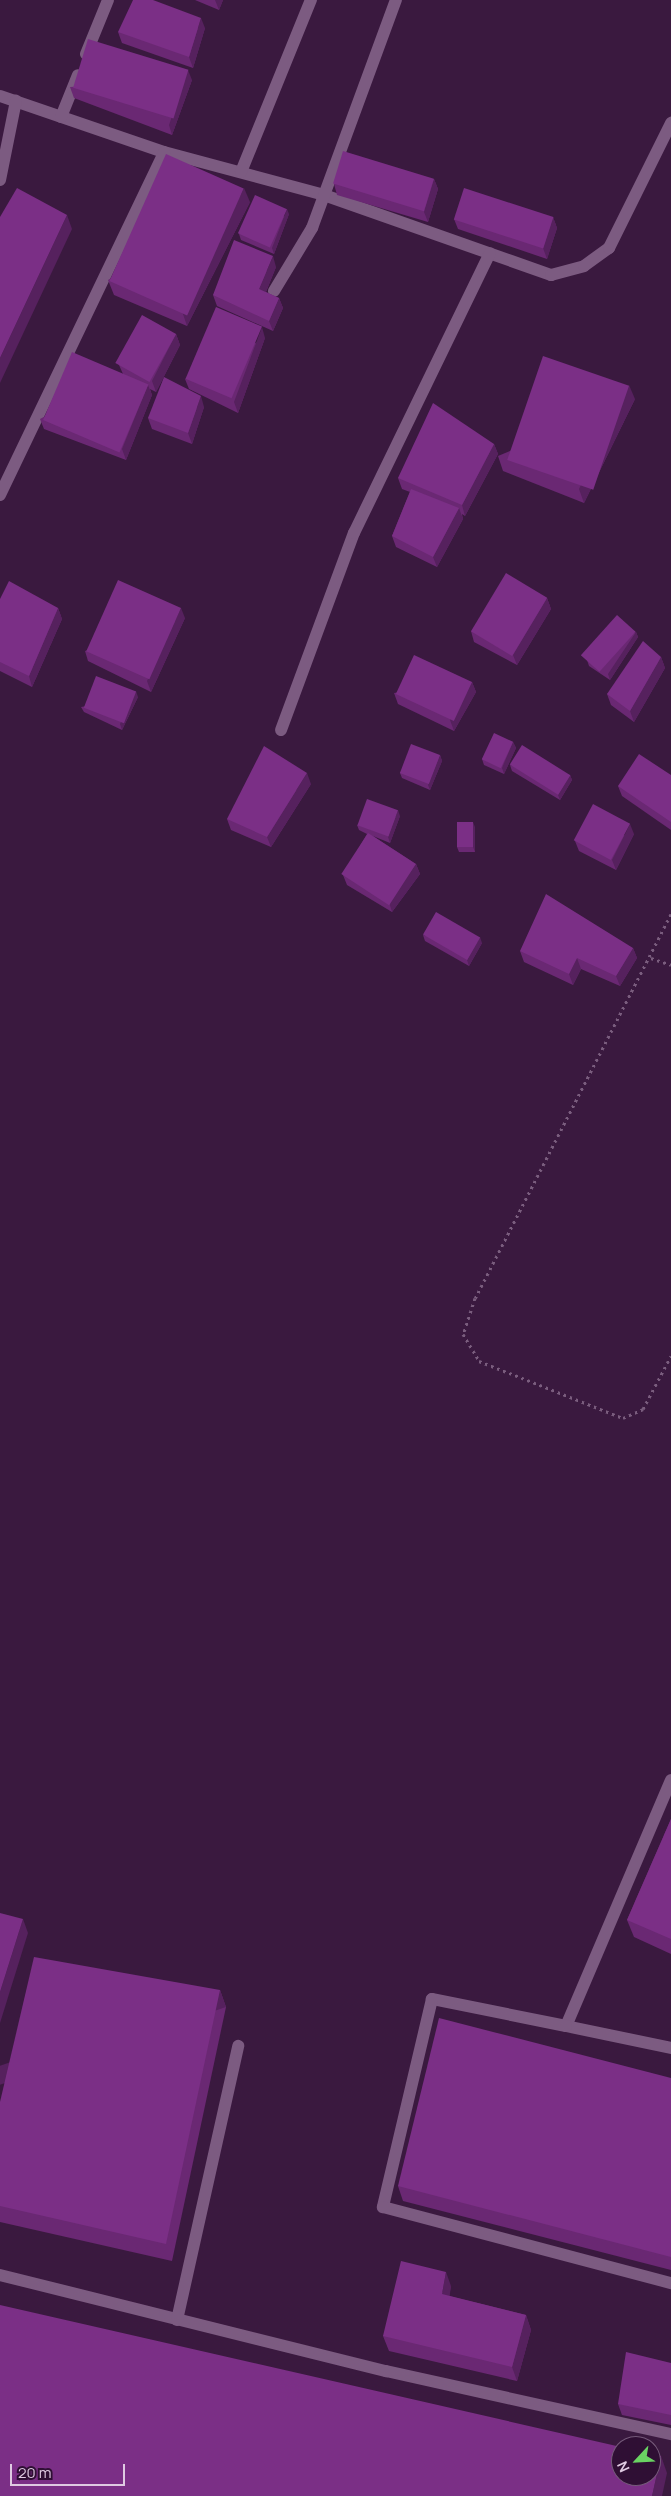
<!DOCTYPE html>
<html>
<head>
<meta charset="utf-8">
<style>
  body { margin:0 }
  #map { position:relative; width:671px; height:2496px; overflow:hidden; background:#3a193f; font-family:Manrope,sans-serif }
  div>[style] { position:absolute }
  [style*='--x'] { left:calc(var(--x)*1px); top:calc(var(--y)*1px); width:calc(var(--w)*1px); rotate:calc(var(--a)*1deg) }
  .path>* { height:3px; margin-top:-1.5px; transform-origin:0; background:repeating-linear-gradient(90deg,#7a5d7e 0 2.5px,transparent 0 6.5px) }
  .minor>* { height:12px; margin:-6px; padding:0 6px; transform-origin:6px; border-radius:6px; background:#7c5b81 }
  .wall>* { inset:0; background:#6a2873 }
  .shaded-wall>* { inset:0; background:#56215e; transform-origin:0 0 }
  .building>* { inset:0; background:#7b2f86; transform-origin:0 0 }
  span { translate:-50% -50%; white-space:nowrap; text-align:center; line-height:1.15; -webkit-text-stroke:4px #2f0f34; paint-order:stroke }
  .north { position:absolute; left:611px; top:2436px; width:50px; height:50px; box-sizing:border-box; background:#2f0f34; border:1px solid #755a7a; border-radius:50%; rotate:245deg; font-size:14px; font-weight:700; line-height:20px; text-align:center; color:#dfcae2 }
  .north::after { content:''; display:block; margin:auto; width:18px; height:22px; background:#6ad363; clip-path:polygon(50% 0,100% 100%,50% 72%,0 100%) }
  .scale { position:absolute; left:10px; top:2464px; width:115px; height:22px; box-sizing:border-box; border:2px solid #dfcae2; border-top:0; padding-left:6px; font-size:15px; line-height:18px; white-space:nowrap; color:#dfcae2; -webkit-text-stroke:4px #2f0f34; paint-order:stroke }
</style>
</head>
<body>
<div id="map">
  <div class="path">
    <div style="--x:671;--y:914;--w:431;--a:117"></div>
    <div style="--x:475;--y:1298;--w:38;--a:108"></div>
    <div style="--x:463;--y:1334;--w:31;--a:59"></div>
    <div style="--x:479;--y:1361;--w:155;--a:21.6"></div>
    <div style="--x:623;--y:1418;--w:22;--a:-24"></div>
    <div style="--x:643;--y:1409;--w:60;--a:-62.2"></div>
    <div style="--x:651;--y:958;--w:21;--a:19"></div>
  </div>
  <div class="minor">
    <div style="--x:86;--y:54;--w:58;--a:-67.8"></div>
    <div style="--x:0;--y:96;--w:173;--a:18.9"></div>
    <div style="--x:164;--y:152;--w:166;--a:15"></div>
    <div style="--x:324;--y:195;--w:241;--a:19.4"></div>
    <div style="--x:551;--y:275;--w:34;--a:-15"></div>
    <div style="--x:584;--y:266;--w:31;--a:-36"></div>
    <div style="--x:609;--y:248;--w:140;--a:-63.6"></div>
    <div style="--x:61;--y:117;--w:45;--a:-68"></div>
    <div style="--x:241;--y:172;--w:186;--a:-67.9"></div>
    <div style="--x:0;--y:180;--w:81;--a:-78.6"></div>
    <div style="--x:274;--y:291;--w:74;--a:-58.9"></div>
    <div style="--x:312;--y:228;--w:243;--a:-69.8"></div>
    <div style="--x:0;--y:495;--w:380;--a:-64.4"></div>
    <div style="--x:281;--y:730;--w:210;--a:-69.7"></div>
    <div style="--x:354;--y:533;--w:311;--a:-64.1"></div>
    <div style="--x:671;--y:1780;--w:267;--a:113.1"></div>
    <div style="--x:566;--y:2026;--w:107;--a:11.8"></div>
    <div style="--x:566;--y:2026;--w:137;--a:-168.6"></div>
    <div style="--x:432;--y:1999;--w:214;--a:103.3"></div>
    <div style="--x:383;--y:2207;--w:298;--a:14.8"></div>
    <div style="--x:0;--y:2275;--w:398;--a:14"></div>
    <div style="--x:386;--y:2371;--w:292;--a:12.5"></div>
    <div style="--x:177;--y:2320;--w:281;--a:-77.4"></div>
  </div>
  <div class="wall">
    <div style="clip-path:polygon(195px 0,223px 0,219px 10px)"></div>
    <div style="clip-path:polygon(205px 28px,193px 68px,122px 43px,118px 32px)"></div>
    <div style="clip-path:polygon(192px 80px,172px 135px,74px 98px,70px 87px)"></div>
    <div style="clip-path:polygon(434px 179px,438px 189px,428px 222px,337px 195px,334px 184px)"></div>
    <div style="clip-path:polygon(250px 202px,187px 326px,114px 295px,108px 280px)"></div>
    <div style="clip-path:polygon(289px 214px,274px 254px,241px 240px,239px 234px)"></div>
    <div style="clip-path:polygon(553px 217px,557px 228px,547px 259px,458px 229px,454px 219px)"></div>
    <div style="clip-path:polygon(276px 267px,266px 292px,279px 298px,283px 308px,273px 331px,217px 306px,213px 295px)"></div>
    <div style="clip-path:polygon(176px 334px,180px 345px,156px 392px,150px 389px,152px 395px,126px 460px,44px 429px,40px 419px,123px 374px,119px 365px)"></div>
    <div style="clip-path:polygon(265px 338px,238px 413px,189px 389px,185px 379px)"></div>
    <div style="clip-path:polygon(635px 399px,584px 503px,503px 471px,498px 456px)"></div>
    <div style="clip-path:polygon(204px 407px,192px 444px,152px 429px,148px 418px)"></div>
    <div style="clip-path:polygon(494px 444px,498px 454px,465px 516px,462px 514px,463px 519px,437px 567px,396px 547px,392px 536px,410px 492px,402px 489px,398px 478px)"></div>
    <div style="clip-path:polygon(547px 598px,551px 609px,517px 665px,474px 642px,471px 631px)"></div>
    <div style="clip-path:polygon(0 599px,58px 608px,62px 619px,32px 687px,0 671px)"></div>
    <div style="clip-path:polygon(185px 618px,151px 692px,88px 661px,85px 651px)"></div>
    <div style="clip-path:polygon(636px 632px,638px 637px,610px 680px,589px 666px,587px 660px)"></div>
    <div style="clip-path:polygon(661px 657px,665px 668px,634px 722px,611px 705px,607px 694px)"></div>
    <div style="clip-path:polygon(472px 682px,476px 692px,454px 731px,398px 704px,394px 693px)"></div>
    <div style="clip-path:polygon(138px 697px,122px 730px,84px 712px,81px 707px)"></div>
    <div style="clip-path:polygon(513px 742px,516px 748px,504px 774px,484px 765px,482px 759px)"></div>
    <div style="clip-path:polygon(440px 755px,442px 761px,430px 790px,402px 778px,400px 773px)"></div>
    <div style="clip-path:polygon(510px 765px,570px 775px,572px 780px,560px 800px,512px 771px)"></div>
    <div style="clip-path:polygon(671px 775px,671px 830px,622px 796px,618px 786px)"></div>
    <div style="clip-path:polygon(311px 784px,271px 847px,231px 830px,227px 819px)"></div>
    <div style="clip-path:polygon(400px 816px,390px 843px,373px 836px,416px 864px,420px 874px,392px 912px,347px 885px,343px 875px,367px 834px,359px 830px,357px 825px)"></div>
    <div style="clip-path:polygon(475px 827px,475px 852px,459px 852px,457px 847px)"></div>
    <div style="clip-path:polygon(634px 834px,616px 870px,579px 851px,575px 841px)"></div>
    <div style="clip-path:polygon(423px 935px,482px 943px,469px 966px,425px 941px)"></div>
    <div style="clip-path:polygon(633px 948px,637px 958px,620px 986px,581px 969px,573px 985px,524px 962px,520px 951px)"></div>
    <div style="clip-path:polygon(671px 1819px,671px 1954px,634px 1937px,627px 1920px)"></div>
    <div style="clip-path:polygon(220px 1990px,226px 2007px,172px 2261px,0 2222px,0 2102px)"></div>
    <div style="clip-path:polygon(671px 2078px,671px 2270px,403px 2201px,398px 2186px)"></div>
    <div style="clip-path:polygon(451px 2286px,449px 2296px,526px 2315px,531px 2330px,517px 2381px,389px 2351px,383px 2336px)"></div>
    <div style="clip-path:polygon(671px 2363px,671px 2425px,622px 2415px,618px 2404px)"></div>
  </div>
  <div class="shaded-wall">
    <div style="clip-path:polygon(215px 0,223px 0,219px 10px)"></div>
    <div style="clip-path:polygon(201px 18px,205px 28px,193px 68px,189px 57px)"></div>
    <div style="clip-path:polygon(188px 70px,192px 80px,172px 135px,169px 125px)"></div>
    <div style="clip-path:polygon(434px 179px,438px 189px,428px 222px,424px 212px)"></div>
    <div style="clip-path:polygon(244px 188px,250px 202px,187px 326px,182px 311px)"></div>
    <div style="clip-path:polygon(287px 209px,289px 214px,274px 254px,272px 248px)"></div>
    <div style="clip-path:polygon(67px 215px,72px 229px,0 383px,0 358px)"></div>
    <div style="clip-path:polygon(553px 217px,557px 228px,547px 259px,543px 248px)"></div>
    <div style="clip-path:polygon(273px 256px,276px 267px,263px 299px,259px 289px)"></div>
    <div style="clip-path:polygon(279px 298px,283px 308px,273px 331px,269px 321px)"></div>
    <div style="clip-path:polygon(262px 327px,265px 338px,238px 413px,234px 402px)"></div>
    <div style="clip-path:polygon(176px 334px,180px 345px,156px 392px,152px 381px)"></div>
    <div style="clip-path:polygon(148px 385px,152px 395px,126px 460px,122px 449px)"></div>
    <div style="clip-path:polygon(629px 385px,635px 399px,584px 503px,579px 489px)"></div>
    <div style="clip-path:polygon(201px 396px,204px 407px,192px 444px,188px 433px)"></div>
    <div style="clip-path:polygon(494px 444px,498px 454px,465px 516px,462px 505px)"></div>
    <div style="clip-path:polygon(459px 508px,463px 519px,437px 567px,433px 557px)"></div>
    <div style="clip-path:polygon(547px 598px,551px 609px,517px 665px,513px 655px)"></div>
    <div style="clip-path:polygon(58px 608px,62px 619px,32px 687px,29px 676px)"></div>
    <div style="clip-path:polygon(181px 608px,185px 618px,151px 692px,147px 681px)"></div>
    <div style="clip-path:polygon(636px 632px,638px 637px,610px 680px,608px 674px)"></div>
    <div style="clip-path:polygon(661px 657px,665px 668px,634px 722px,630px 711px)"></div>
    <div style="clip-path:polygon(472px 682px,476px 692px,454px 731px,450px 720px)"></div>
    <div style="clip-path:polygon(136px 691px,138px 697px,122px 730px,120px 724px)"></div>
    <div style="clip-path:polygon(513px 742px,516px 748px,504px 774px,502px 768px)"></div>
    <div style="clip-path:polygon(440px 755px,442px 761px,430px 790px,428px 785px)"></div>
    <div style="clip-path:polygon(307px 773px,311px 784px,271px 847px,267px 837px)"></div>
    <div style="clip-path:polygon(570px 775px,572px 780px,560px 800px,558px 795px)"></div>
    <div style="clip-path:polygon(398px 810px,400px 816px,390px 843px,388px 837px)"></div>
    <div style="clip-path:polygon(473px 822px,475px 827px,475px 852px,473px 847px)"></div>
    <div style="clip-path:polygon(630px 824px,634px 834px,616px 870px,612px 860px)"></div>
    <div style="clip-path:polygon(416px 864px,420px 874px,392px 912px,389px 902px)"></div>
    <div style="clip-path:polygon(480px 937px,482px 943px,469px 966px,467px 960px)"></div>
    <div style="clip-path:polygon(633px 948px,637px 958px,620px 986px,616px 976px)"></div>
    <div style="clip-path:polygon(577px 958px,581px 969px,573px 985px,569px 974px)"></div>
    <div style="clip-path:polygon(23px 1919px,28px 1933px,0 2023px,0 1992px)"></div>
    <div style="left:220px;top:1990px;width:18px;height:260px;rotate:71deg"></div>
    <div style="clip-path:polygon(446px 2272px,451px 2286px,448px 2309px,442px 2294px)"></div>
    <div style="clip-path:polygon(526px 2315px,531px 2330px,517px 2381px,512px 2367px)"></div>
    <div style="clip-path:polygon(661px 2456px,667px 2473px,662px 2496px,652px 2496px)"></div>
  </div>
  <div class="building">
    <div style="clip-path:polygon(133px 0,153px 0,201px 18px,189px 57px,118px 32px)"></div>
    <div style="left:88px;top:39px;width:105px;height:51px;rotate:17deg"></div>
    <div style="left:343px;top:151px;width:95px;height:34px;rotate:17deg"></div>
    <div style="left:166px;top:154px;width:85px;height:139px;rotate:24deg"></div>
    <div style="clip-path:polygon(17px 188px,67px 215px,0 358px,0 217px)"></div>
    <div style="left:464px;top:188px;width:94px;height:33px;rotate:18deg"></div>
    <div style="left:255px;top:195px;width:35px;height:42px;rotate:24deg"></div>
    <div style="clip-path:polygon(234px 240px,273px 256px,259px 289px,279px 298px,269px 321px,213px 295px)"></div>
    <div style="left:216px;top:307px;width:50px;height:78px;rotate:23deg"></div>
    <div style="left:142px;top:315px;width:39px;height:55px;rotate:29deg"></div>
    <div style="left:72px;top:352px;width:83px;height:74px;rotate:23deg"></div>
    <div style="left:543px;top:356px;width:91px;height:110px;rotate:19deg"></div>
    <div style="clip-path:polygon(164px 377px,201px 396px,188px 433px,148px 418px)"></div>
    <div style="clip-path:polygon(433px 403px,494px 444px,462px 505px,398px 478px)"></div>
    <div style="clip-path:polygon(411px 489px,459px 508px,433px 557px,392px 536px)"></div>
    <div style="left:506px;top:573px;width:48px;height:68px;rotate:31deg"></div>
    <div style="left:118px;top:580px;width:69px;height:78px;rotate:24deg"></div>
    <div style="clip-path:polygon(9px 581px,58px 608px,29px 676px,0 662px,0 599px)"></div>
    <div style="left:617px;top:615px;width:25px;height:54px;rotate:42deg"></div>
    <div style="clip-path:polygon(643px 641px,661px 657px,630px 711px,607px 694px)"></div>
    <div style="left:414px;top:655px;width:64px;height:43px;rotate:25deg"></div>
    <div style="left:96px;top:676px;width:43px;height:34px;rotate:21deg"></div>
    <div style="left:494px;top:733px;width:21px;height:29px;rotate:25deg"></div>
    <div style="left:411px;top:744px;width:31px;height:31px;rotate:21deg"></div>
    <div style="left:522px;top:745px;width:57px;height:23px;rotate:32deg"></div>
    <div style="clip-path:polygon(264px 746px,307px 773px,267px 837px,227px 819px)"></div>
    <div style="clip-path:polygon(639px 754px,671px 775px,671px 822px,618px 786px)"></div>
    <div style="left:367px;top:799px;width:33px;height:28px;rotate:20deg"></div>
    <div style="left:593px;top:804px;width:42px;height:41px;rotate:28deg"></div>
    <div style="left:457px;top:822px;width:16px;height:25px"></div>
    <div style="left:368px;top:833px;width:57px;height:49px;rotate:33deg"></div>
    <div style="clip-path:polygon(546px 894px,633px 948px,616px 976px,577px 958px,569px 974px,520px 951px)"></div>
    <div style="left:436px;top:912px;width:51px;height:26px;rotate:30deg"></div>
    <div style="clip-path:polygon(671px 1819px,671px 1939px,627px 1920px)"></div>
    <div style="clip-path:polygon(0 1913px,23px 1919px,0 1992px)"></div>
    <div style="clip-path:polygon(34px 1957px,220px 1990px,166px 2244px,0 2206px,0 2102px)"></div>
    <div style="clip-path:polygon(439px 2018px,671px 2078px,671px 2257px,398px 2186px)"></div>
    <div style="clip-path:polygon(401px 2261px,446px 2272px,442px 2294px,526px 2315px,512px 2367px,383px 2336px)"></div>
    <div style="clip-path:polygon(0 2305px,621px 2447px,621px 2476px,651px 2476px,651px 2454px,661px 2456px,652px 2496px,0 2496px)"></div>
    <div style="clip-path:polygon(626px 2352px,671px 2363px,671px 2415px,618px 2404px)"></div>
  </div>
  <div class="north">N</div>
  <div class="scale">20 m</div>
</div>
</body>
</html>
